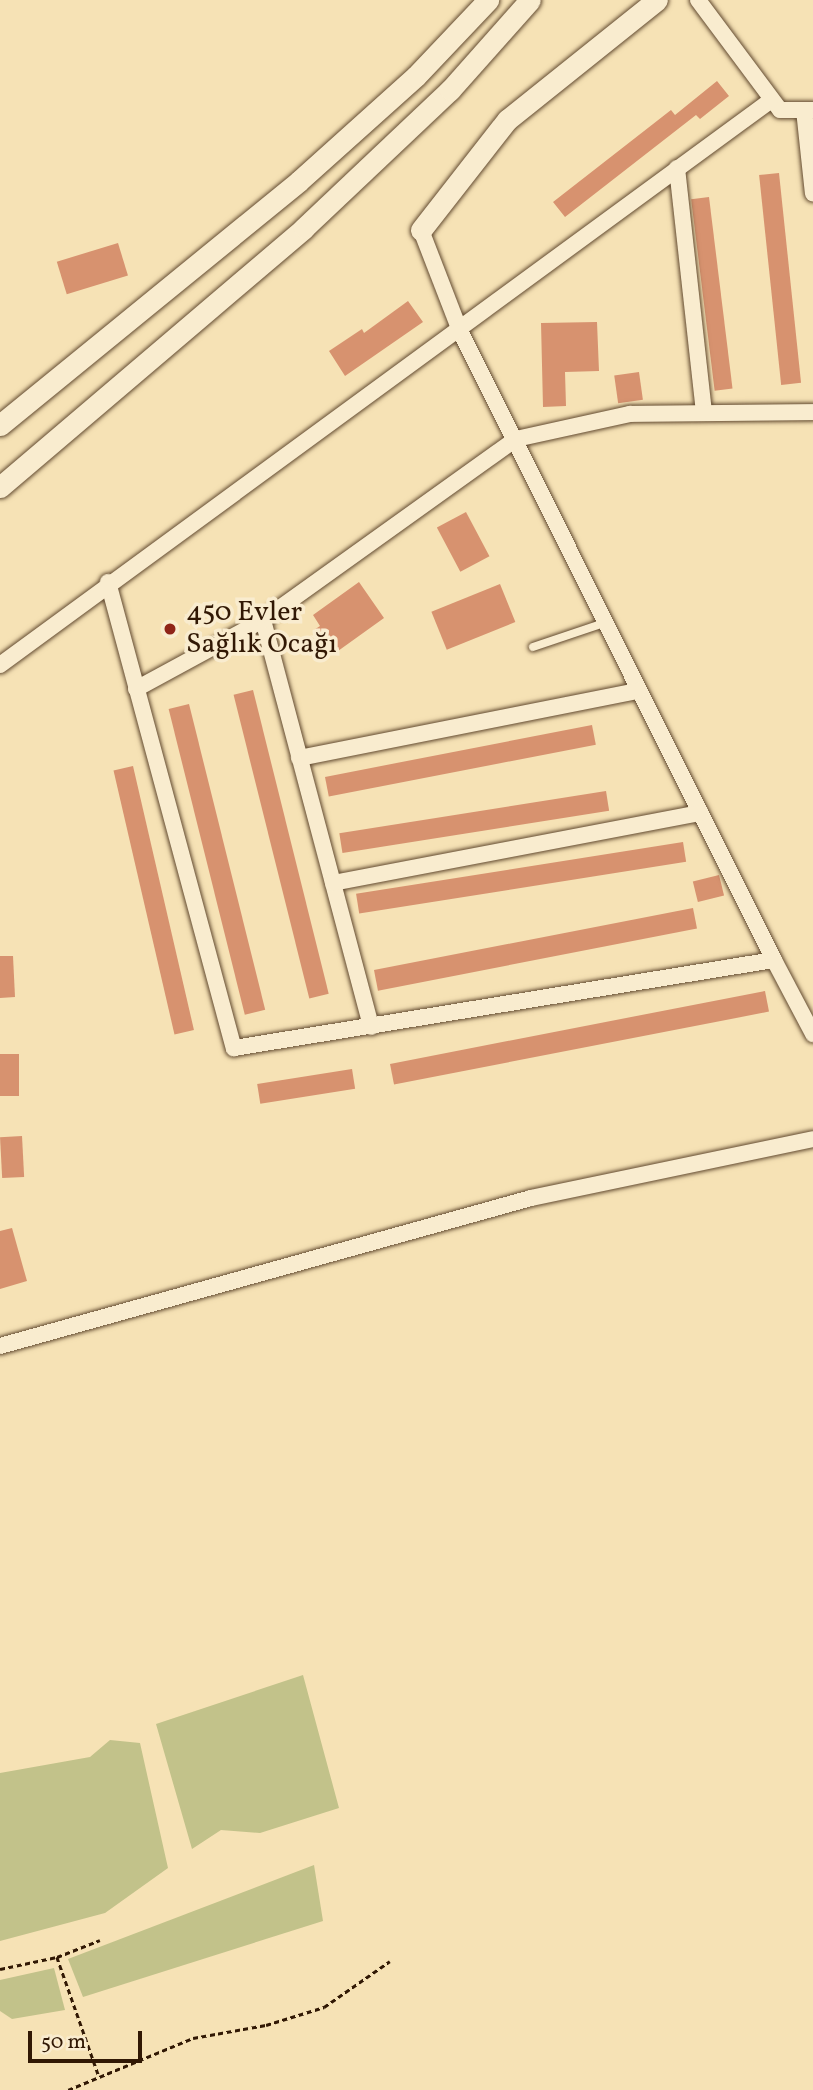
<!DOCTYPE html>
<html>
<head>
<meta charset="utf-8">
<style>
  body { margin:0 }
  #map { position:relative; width:813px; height:2090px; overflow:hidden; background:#f6e2b5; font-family:Vollkorn,serif }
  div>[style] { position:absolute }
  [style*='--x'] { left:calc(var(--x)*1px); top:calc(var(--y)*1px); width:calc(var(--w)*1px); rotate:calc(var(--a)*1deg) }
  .green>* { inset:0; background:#c2c28a }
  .building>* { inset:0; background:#d7926f; transform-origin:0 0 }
  .path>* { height:2.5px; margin-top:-1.25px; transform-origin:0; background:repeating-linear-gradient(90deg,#311804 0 5px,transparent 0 8.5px) }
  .roads { filter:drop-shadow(0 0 2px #624a30) drop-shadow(0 0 2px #624a30) }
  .lane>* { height:8px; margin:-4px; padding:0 4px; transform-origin:4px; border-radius:4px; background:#f9eccf }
  .street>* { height:16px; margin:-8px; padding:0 8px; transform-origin:8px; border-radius:8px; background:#f9eccf }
  .secondary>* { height:21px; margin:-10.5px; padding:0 10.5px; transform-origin:10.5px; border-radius:10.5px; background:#f9eccf }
  .dots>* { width:19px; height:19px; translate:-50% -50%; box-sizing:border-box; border:4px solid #f9eccf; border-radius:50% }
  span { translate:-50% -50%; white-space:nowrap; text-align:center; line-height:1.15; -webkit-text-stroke:7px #f9eccf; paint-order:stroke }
  .poi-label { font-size:28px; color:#311804 }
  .left { translate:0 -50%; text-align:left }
  .scale { position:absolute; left:28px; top:2031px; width:114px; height:32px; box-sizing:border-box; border:4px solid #311804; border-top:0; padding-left:9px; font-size:21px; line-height:24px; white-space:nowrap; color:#311804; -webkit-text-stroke:5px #f9eccf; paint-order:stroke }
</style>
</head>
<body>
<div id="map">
  <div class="green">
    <div style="clip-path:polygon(303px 1675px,339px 1808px,260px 1833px,221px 1830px,192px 1849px,156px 1724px)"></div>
    <div style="clip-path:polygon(110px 1740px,140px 1743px,168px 1868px,105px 1913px,0 1941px,0 1773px,90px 1757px)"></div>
    <div style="clip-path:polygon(314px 1865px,323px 1921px,83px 1997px,68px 1959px)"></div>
    <div style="clip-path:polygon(54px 1968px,65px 2010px,12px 2019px,0 2011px,0 1980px)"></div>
  </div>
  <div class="building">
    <div style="clip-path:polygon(717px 81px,729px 96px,700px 119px,696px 115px,565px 217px,553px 202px,671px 110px,675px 115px)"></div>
    <div style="left:779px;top:173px;width:211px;height:20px;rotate:84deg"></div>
    <div style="left:709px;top:197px;width:193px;height:18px;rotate:83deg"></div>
    <div style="left:118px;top:243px;width:34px;height:64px;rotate:73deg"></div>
    <div style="clip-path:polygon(408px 301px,423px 322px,345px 376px,329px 351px,362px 329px,364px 333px)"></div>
    <div style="clip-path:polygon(597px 322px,599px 371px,565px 372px,566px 406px,543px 407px,541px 323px)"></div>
    <div style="left:639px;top:372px;width:28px;height:25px;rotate:82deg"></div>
    <div style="left:466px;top:512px;width:50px;height:33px;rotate:62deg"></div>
    <div style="clip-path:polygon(359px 582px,384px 618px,338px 651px,314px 630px,320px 626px,313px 615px)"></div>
    <div style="left:500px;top:584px;width:41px;height:74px;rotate:68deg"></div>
    <div style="left:253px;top:690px;width:313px;height:20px;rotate:76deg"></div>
    <div style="left:189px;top:704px;width:315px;height:21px;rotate:76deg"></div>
    <div style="left:592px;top:725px;width:20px;height:272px;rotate:79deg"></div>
    <div style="left:133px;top:766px;width:271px;height:20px;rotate:77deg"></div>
    <div style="left:606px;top:791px;width:20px;height:270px;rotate:81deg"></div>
    <div style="left:683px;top:842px;width:20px;height:331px;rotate:81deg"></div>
    <div style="left:719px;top:875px;width:21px;height:27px;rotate:76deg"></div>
    <div style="left:693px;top:908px;width:21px;height:325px;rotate:79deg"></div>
    <div style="clip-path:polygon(0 956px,13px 956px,15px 997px,0 998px)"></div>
    <div style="left:765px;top:991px;width:21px;height:382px;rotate:79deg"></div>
    <div style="left:0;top:1054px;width:19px;height:42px"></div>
    <div style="left:352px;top:1069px;width:20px;height:96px;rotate:81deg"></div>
    <div style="left:22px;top:1136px;width:41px;height:22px;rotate:87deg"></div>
    <div style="clip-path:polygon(12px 1228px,27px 1281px,0 1289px,0 1231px)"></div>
  </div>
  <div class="path">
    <div style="--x:57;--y:1957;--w:126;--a:70.6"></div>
    <div style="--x:0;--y:1969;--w:58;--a:-11.9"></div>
    <div style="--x:57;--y:1957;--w:46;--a:-21.6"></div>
    <div style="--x:68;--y:2090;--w:135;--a:-22.6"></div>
    <div style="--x:193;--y:2038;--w:74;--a:-10.1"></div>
    <div style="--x:266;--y:2025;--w:61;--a:-17.2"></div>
    <div style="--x:324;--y:2007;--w:80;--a:-34.9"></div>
  </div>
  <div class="roads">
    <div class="lane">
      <div style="--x:533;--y:647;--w:75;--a:-18.7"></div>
    </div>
    <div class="street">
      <div style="--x:698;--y:0;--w:137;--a:53.3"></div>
      <div style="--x:780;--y:110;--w:33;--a:0"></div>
      <div style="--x:804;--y:110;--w:84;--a:83.9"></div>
      <div style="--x:677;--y:168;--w:246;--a:83.7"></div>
      <div style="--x:108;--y:582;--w:483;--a:74.9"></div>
      <div style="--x:234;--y:1048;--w:547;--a:-9.26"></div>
      <div style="--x:774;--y:960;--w:703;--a:-116.53"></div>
      <div style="--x:460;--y:331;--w:108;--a:-111.1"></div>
      <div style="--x:263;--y:620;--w:421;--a:75.1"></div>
      <div style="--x:0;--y:665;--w:954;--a:-36.22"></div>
      <div style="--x:136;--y:689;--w:145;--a:-28.5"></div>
      <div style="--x:263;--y:620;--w:311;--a:-35.6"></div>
      <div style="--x:516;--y:439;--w:117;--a:-12.4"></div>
      <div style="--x:630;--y:414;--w:183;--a:-0.6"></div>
      <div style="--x:299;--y:758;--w:345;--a:-11.2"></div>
      <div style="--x:333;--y:883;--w:374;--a:-10.8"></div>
      <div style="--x:774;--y:960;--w:84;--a:62.2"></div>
      <div style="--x:0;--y:1346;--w:551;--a:-15.57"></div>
      <div style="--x:531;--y:1198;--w:288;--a:-11.8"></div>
    </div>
    <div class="secondary">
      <div style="--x:421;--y:230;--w:140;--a:-52"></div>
      <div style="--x:507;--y:120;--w:192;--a:-38.7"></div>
      <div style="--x:0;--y:425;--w:386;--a:-39.2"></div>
      <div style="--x:299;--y:181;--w:157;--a:-41.9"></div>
      <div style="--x:416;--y:76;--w:105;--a:-46.5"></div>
      <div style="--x:0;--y:487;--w:399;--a:-40.4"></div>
      <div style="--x:304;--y:228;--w:201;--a:-43.4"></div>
      <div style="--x:450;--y:90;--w:120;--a:-48.4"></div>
    </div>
  </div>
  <div class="dots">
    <div style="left:170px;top:629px;background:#8f2418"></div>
  </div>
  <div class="poi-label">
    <span class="left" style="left:186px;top:629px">450 Evler<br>Sağlık Ocağı</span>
  </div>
  <div class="scale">50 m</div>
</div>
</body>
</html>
